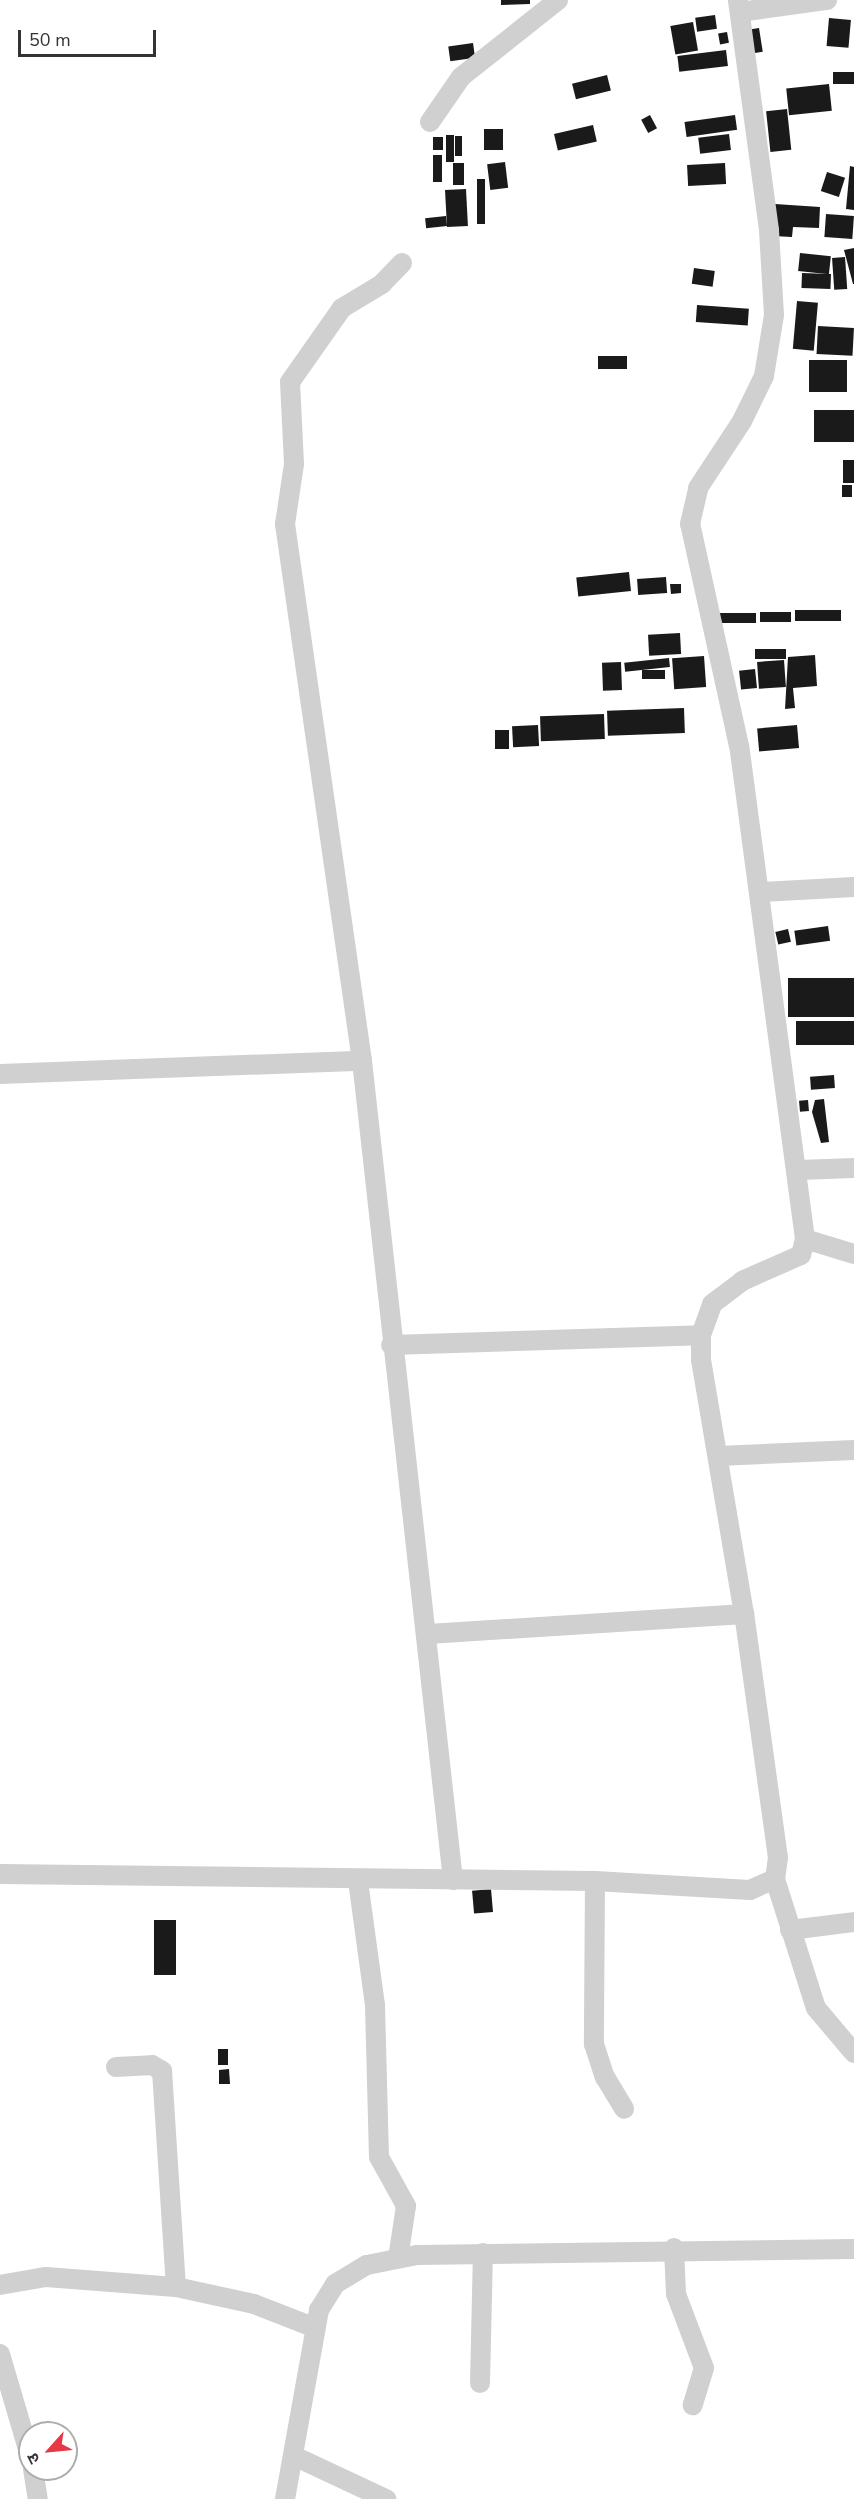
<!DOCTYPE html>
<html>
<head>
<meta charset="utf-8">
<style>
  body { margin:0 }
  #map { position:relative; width:854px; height:2499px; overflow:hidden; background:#fff; font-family:"Nunito Sans","Noto Sans Devanagari",sans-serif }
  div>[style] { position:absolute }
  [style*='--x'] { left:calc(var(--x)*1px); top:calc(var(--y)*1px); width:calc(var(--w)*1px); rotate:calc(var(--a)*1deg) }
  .building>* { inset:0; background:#1a1a1a; transform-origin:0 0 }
  .minor>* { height:20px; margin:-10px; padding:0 10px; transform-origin:10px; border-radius:10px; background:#d0d0d0 }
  span { translate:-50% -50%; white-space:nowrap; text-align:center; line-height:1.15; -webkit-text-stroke:6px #fff; paint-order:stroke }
  .north { position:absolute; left:18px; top:2421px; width:60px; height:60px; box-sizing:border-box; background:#fff; border:2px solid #adadad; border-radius:50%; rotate:243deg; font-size:16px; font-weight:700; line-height:24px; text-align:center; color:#333 }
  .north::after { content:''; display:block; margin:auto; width:21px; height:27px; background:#e63946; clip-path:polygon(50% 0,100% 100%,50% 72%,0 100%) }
  .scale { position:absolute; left:18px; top:30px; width:138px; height:27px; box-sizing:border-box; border:3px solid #333; border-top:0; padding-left:8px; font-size:18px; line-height:21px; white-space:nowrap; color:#333; -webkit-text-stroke:4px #fff; paint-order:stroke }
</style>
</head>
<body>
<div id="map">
  <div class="building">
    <div style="clip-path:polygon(501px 0,530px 0,530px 4px,501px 5px)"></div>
    <div style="left:715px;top:15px;width:14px;height:20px;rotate:82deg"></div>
    <div style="left:829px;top:18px;width:22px;height:28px;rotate:5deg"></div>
    <div style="left:693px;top:22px;width:29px;height:23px;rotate:80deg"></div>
    <div style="left:759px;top:28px;width:24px;height:13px;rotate:81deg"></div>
    <div style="left:727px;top:32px;width:11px;height:9px;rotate:80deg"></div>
    <div style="left:473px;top:43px;width:15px;height:25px;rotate:82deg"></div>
    <div style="left:726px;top:50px;width:16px;height:49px;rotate:83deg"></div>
    <div style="left:854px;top:72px;width:12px;height:21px;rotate:90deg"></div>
    <div style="left:607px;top:75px;width:16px;height:36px;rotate:76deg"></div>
    <div style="left:829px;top:84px;width:27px;height:43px;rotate:84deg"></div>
    <div style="left:787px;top:109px;width:41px;height:21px;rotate:84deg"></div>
    <div style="left:650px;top:115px;width:15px;height:10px;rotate:62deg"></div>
    <div style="left:735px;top:115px;width:15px;height:51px;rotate:82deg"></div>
    <div style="left:593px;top:125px;width:17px;height:40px;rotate:77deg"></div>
    <div style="left:484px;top:129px;width:19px;height:21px"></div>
    <div style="left:729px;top:134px;width:16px;height:31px;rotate:83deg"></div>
    <div style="left:446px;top:135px;width:8px;height:27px"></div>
    <div style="left:455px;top:136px;width:7px;height:20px"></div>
    <div style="left:433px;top:137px;width:10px;height:13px"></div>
    <div style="left:433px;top:155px;width:9px;height:27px"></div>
    <div style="left:505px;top:162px;width:26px;height:18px;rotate:83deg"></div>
    <div style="left:453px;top:163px;width:11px;height:22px"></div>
    <div style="left:725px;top:163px;width:21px;height:38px;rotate:87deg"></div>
    <div style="clip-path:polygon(850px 166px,854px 167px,854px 210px,846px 209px)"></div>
    <div style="left:827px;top:172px;width:19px;height:20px;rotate:18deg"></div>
    <div style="left:477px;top:179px;width:8px;height:45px"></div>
    <div style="left:466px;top:189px;width:37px;height:21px;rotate:87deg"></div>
    <div style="clip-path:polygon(775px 204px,820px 207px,819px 228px,793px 227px,792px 237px,773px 236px)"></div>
    <div style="left:826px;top:214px;width:28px;height:23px;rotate:4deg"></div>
    <div style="left:446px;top:216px;width:10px;height:21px;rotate:84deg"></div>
    <div style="clip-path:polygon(854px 248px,854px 284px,853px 284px,844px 250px)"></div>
    <div style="left:800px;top:253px;width:31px;height:18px;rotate:6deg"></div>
    <div style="left:845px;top:257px;width:32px;height:13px;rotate:86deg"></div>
    <div style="left:694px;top:268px;width:21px;height:16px;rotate:8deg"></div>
    <div style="left:802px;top:273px;width:29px;height:15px;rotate:2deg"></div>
    <div style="left:797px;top:301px;width:21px;height:48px;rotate:5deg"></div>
    <div style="left:697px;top:305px;width:52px;height:17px;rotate:4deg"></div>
    <div style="left:818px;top:326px;width:36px;height:28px;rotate:3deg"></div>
    <div style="left:598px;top:356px;width:29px;height:13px"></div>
    <div style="left:809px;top:360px;width:38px;height:32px"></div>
    <div style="left:854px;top:410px;width:32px;height:40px;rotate:90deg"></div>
    <div style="left:843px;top:460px;width:11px;height:23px"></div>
    <div style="left:842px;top:485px;width:10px;height:12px"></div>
    <div style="left:629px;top:572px;width:19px;height:53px;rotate:84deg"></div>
    <div style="left:666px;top:577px;width:16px;height:29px;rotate:86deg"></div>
    <div style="clip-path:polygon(670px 584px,681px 584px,681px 593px,671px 594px)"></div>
    <div style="left:795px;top:610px;width:46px;height:11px"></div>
    <div style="left:760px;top:612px;width:31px;height:10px"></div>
    <div style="left:756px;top:613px;width:10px;height:42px;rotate:90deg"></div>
    <div style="left:680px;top:633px;width:21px;height:32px;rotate:87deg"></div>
    <div style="left:755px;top:649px;width:31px;height:10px"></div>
    <div style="clip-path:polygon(815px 655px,817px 686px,793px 688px,795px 708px,785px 709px,788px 657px)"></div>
    <div style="left:704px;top:656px;width:31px;height:32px;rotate:86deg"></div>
    <div style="left:669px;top:658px;width:9px;height:45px;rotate:84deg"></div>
    <div style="left:784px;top:660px;width:27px;height:27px;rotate:86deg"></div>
    <div style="left:621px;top:662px;width:28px;height:19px;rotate:88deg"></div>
    <div style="left:755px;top:669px;width:19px;height:16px;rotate:84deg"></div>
    <div style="left:642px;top:670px;width:23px;height:9px"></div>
    <div style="left:684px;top:708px;width:25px;height:77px;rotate:88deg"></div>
    <div style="left:604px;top:714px;width:25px;height:64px;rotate:88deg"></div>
    <div style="left:538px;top:725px;width:21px;height:26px;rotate:87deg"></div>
    <div style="left:797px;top:725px;width:23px;height:40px;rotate:85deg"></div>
    <div style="left:495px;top:730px;width:14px;height:19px"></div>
    <div style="left:828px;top:926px;width:15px;height:34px;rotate:82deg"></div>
    <div style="left:788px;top:929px;width:13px;height:13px;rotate:77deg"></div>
    <div style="left:854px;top:978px;width:39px;height:66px;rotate:90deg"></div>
    <div style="left:854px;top:1021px;width:24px;height:58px;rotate:90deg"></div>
    <div style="left:834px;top:1075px;width:13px;height:24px;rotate:86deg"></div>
    <div style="clip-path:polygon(824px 1099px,829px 1142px,821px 1143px,812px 1112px,815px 1100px)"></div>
    <div style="left:808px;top:1100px;width:11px;height:9px;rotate:85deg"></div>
    <div style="left:491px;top:1889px;width:23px;height:19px;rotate:85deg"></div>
    <div style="left:154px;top:1920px;width:22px;height:55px"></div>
    <div style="left:218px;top:2049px;width:10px;height:16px"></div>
    <div style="clip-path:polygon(229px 2069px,230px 2084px,219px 2084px,219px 2070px)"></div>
  </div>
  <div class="minor">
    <div style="--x:740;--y:12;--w:88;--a:-7.9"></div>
    <div style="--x:430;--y:122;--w:55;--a:-55.4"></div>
    <div style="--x:461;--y:77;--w:124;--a:-38.4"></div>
    <div style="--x:402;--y:263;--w:29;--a:134"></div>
    <div style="--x:382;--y:284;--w:47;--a:149"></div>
    <div style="--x:342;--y:308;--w:90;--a:125.1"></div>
    <div style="--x:290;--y:382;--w:82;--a:87.2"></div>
    <div style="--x:294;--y:464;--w:61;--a:98.5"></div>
    <div style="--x:285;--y:524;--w:542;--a:81.84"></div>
    <div style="--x:362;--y:1061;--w:824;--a:83.66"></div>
    <div style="--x:762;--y:892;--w:92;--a:-3.1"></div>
    <div style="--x:0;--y:1074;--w:362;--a:-2.1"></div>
    <div style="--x:799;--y:1170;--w:55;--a:-2.1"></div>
    <div style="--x:805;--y:1239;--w:51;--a:17"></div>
    <div style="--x:391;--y:1345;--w:310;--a:-1.8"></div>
    <div style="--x:718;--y:1456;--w:136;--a:-2.5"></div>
    <div style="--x:428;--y:1634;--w:317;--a:-3.6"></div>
    <div style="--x:0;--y:1874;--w:595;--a:0.67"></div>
    <div style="--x:595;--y:1881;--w:155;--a:3.3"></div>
    <div style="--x:750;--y:1890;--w:27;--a:-24"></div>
    <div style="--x:775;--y:1879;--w:21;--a:-82"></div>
    <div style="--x:778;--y:1858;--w:246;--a:-97.9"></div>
    <div style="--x:744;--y:1614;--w:258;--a:-99.6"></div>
    <div style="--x:701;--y:1360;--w:25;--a:-90"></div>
    <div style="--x:701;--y:1335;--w:33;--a:-70"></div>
    <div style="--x:712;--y:1304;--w:38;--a:-37"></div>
    <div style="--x:742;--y:1281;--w:64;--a:-23.8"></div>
    <div style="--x:801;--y:1255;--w:16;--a:-76"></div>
    <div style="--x:805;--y:1239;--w:497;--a:-97.6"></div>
    <div style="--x:739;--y:746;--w:227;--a:-102.4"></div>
    <div style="--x:690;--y:524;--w:37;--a:-77"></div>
    <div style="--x:698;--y:488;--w:80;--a:-56.7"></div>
    <div style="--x:742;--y:421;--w:50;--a:-63.9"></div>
    <div style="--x:764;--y:376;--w:62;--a:-80.7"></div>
    <div style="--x:774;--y:315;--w:85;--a:-93.4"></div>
    <div style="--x:769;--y:230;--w:232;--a:-97.7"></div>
    <div style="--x:775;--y:1879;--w:135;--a:72.4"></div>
    <div style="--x:816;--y:2008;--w:59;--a:49.8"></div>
    <div style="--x:358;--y:1881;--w:125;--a:82.2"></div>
    <div style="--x:375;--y:2005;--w:152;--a:88.5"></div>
    <div style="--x:379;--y:2157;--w:56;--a:61.1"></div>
    <div style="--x:406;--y:2206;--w:53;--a:98.7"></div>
    <div style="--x:595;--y:1881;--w:163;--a:90.4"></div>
    <div style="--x:594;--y:2044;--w:35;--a:72"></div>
    <div style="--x:605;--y:2077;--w:37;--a:59"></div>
    <div style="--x:790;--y:1930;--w:64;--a:-7.1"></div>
    <div style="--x:116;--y:2067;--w:36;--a:-3"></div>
    <div style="--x:152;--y:2065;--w:12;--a:31"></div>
    <div style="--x:162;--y:2071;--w:216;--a:86.3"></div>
    <div style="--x:674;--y:2248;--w:46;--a:87.5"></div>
    <div style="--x:676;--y:2294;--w:79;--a:69.3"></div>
    <div style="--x:704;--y:2368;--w:39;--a:107"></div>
    <div style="--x:0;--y:2285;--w:47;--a:-9.9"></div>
    <div style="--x:46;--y:2277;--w:130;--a:4.4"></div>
    <div style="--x:176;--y:2287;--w:80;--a:12.3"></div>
    <div style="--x:254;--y:2304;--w:63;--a:21.3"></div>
    <div style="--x:0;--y:2354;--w:106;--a:73.6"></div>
    <div style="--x:480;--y:2383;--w:130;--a:-88.7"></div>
    <div style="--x:294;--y:2456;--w:102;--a:25.1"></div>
    <div style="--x:33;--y:2469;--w:30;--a:81"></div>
    <div style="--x:285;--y:2499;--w:192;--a:-79.8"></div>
    <div style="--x:319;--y:2310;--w:31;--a:-58"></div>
    <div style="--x:335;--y:2284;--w:37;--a:-31"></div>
    <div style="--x:367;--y:2265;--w:51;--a:-11.3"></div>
    <div style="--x:417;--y:2255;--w:437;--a:-0.8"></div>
  </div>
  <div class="north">उ</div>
  <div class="scale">50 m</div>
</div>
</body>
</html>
